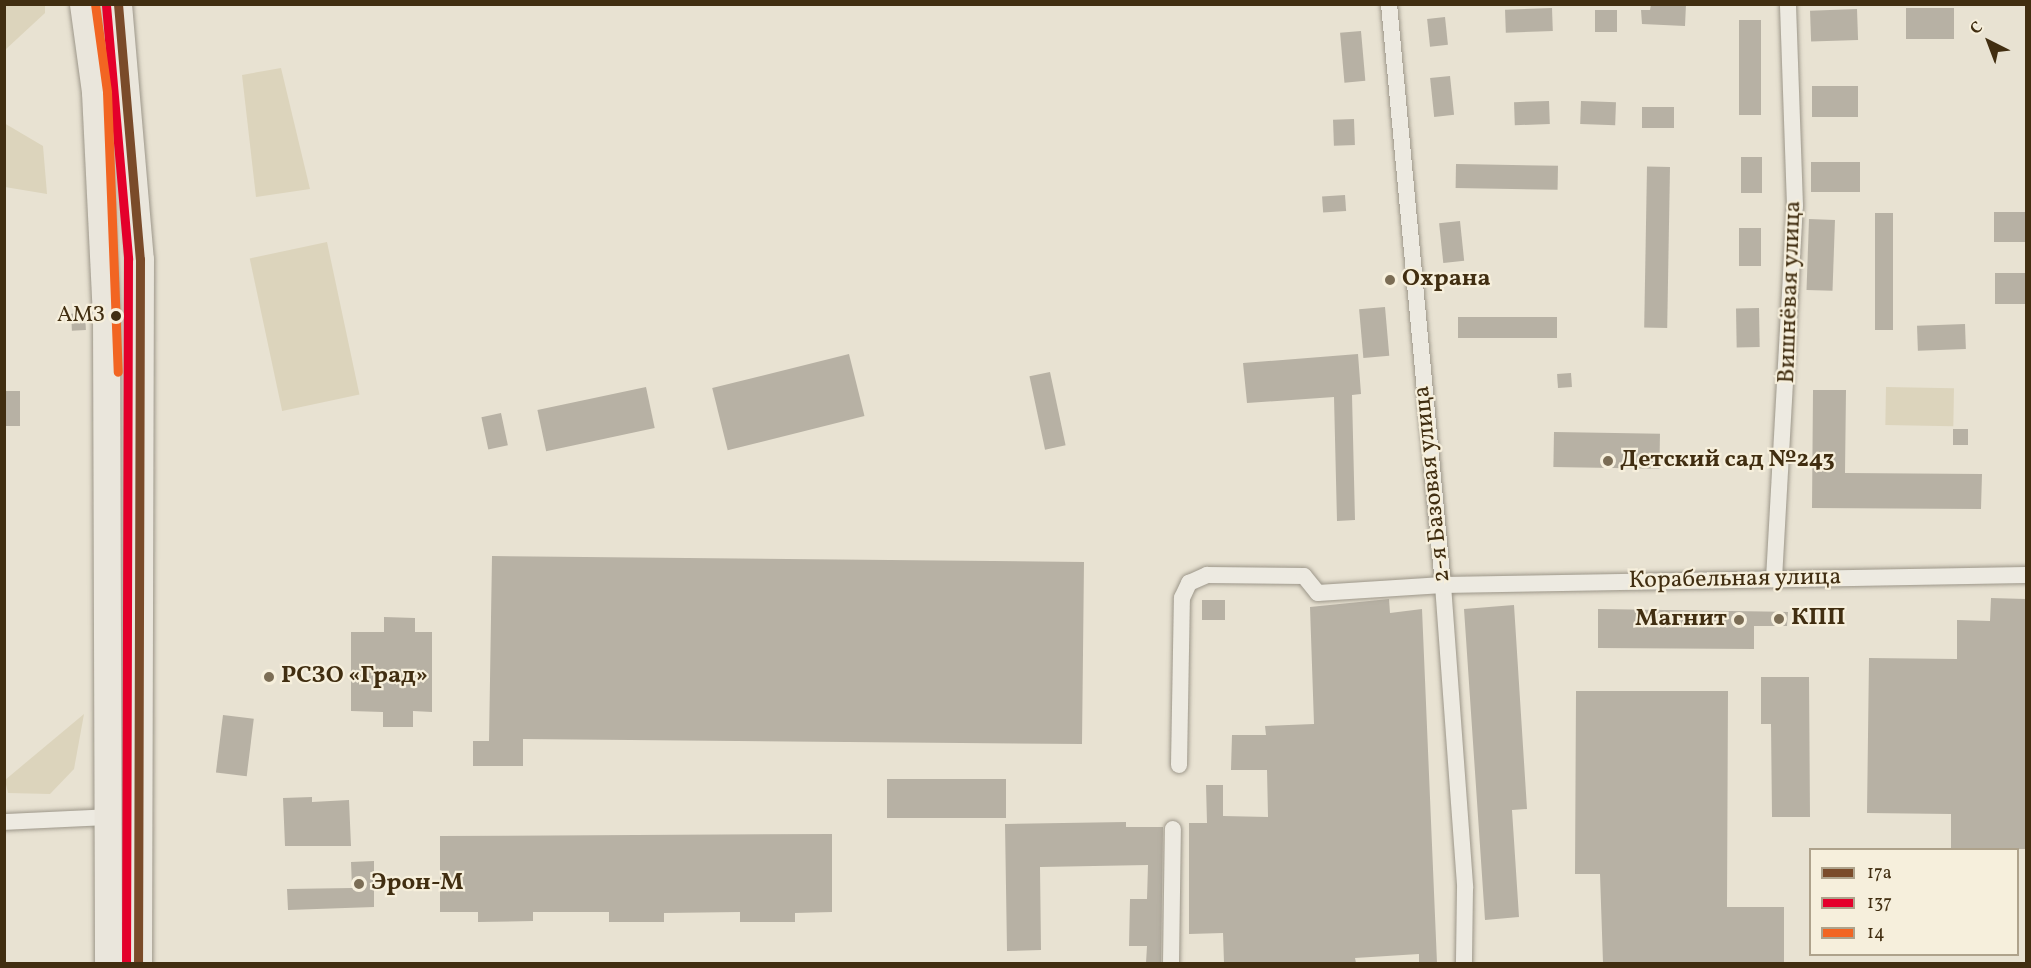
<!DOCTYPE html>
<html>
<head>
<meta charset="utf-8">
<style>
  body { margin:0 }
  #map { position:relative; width:2031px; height:968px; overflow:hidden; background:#e8e2d2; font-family:Vollkorn,serif }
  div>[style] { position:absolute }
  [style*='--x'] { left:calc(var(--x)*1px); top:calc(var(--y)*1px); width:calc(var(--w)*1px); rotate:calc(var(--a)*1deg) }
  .green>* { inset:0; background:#dcd4bc; transform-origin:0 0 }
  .building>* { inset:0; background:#b7b1a4; transform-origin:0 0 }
  .roads { filter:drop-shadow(0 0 2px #9c9689) drop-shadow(0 0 2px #9c9689) }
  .street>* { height:16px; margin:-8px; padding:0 8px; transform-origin:8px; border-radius:8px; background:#edeae1 }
  .primary>* { height:27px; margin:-13.5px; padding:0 13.5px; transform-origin:13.5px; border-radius:13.5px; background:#eae6dc }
  .bus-1>* { height:9px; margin:-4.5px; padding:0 4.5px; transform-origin:4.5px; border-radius:4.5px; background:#7a4b2a }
  .bus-2>* { height:9px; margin:-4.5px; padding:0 4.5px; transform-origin:4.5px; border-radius:4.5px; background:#e4002b }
  .bus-3>* { height:9px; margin:-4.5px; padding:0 4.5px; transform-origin:4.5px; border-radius:4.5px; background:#f26522 }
  .dots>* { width:16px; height:16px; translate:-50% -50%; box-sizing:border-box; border:3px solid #f6efdc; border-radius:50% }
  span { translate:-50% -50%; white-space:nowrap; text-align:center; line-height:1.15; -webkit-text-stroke:4.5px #f6efdc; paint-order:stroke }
  .bus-label { font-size:22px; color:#412e11 }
  .right { translate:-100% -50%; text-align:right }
  .poi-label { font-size:24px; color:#412e11; font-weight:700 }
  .left { translate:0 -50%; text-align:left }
  .street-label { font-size:24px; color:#412e11 }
  .frame { position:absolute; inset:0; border:6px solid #412e11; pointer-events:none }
  .legend { position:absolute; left:1809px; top:848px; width:210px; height:108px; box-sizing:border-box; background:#f6efdc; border:2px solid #aea28b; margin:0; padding:8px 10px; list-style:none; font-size:18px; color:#412e11 }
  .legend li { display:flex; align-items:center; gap:12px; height:30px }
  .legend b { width:30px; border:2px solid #aea28b }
  .north { position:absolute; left:1959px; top:12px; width:60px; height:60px; -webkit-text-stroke:4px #f6efdc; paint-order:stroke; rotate:318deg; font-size:16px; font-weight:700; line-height:24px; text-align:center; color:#412e11 }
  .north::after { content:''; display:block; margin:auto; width:21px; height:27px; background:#412e11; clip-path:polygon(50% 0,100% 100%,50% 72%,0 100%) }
</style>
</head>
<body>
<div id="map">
  <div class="green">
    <div style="clip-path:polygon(5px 4px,45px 5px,45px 13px,5px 50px)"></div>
    <div style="clip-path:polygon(281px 68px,310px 189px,256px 197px,242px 75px)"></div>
    <div style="clip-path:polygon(4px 123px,43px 146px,47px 194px,5px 187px)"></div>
    <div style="left:327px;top:242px;width:156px;height:79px;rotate:78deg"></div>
    <div style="left:1886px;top:387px;width:68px;height:38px;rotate:1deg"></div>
    <div style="clip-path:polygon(84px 714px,74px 769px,50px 794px,8px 793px,5px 780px)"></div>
  </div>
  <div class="building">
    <div style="clip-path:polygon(1651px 4px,1686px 4px,1685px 26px,1642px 24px,1641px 10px,1650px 10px)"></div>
    <div style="left:1552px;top:8px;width:23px;height:47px;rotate:88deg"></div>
    <div style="left:1954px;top:8px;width:31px;height:48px;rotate:90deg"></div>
    <div style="left:1857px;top:9px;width:31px;height:47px;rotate:88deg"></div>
    <div style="left:1595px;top:10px;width:22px;height:22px"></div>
    <div style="left:1445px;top:17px;width:28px;height:18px;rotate:84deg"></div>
    <div style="left:1761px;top:20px;width:95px;height:22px;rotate:90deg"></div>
    <div style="left:1361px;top:31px;width:50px;height:21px;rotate:85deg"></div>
    <div style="left:1450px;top:76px;width:39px;height:20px;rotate:84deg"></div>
    <div style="left:1812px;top:86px;width:46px;height:31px"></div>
    <div style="left:1549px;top:101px;width:23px;height:35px;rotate:88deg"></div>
    <div style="left:1581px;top:101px;width:35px;height:23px;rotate:2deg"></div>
    <div style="left:1642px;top:107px;width:32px;height:21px"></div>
    <div style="left:1354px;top:119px;width:26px;height:21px;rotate:88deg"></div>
    <div style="left:1741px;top:157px;width:21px;height:36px"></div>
    <div style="left:1811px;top:162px;width:49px;height:30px"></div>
    <div style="left:1456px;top:164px;width:102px;height:24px;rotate:1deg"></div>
    <div style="left:1670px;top:167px;width:161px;height:23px;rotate:91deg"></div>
    <div style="left:1345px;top:195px;width:16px;height:23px;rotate:86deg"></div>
    <div style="left:1994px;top:212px;width:32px;height:30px"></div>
    <div style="left:1875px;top:213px;width:18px;height:117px"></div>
    <div style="left:1809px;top:219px;width:26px;height:71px;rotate:2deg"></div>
    <div style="left:1460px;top:221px;width:40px;height:21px;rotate:84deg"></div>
    <div style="left:1739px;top:228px;width:22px;height:38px"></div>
    <div style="left:1995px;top:273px;width:31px;height:31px"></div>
    <div style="left:1385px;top:307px;width:49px;height:26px;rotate:85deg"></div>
    <div style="left:1759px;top:308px;width:39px;height:23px;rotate:89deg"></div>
    <div style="left:85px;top:313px;width:17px;height:14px;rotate:87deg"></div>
    <div style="left:1557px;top:317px;width:21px;height:99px;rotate:90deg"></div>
    <div style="left:1965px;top:324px;width:25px;height:48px;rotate:88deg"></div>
    <div style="left:849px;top:354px;width:64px;height:141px;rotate:76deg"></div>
    <div style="clip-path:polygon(1358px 354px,1361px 394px,1352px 395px,1355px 520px,1337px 521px,1334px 397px,1247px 403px,1243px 363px)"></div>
    <div style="left:1050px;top:372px;width:75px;height:21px;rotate:78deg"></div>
    <div style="left:1571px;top:373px;width:14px;height:14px;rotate:86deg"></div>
    <div style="left:646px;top:387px;width:42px;height:111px;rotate:78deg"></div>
    <div style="clip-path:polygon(1813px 390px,1846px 390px,1845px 473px,1982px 474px,1981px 509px,1812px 508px)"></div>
    <div style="left:4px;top:391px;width:16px;height:35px"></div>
    <div style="left:501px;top:413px;width:33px;height:20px;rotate:78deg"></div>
    <div style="left:1953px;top:429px;width:15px;height:16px"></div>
    <div style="left:1554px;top:432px;width:106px;height:35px;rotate:1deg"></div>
    <div style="clip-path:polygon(492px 556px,1084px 562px,1082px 744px,523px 739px,523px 766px,473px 766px,473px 741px,489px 741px)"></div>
    <div style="clip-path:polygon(1991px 598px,2026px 599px,2026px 849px,1951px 849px,1951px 814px,1867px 813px,1869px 658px,1957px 659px,1957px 620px,1990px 621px)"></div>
    <div style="clip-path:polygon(1389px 599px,1390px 613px,1422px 609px,1437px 963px,1419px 963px,1419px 954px,1355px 958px,1356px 963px,1224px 963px,1223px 933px,1189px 934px,1189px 823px,1207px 823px,1206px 785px,1223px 785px,1223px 816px,1268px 817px,1267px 770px,1231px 770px,1232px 735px,1266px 735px,1265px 726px,1314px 724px,1310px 607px)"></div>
    <div style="left:1225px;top:600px;width:20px;height:23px;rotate:90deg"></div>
    <div style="clip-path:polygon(1514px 605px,1527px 809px,1512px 810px,1519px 917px,1485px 920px,1464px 609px)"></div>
    <div style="clip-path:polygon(1598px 609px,1788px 612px,1787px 626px,1754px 626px,1754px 649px,1598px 648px)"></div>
    <div style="clip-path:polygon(384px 617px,415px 618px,415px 632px,432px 632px,432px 712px,413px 711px,413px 727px,383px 727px,383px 712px,351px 711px,351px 632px,384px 632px)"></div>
    <div style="clip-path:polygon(1761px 677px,1809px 677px,1810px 817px,1772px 817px,1771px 724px,1761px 724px)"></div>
    <div style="clip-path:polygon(1576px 691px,1728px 691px,1727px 907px,1784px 907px,1784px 963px,1603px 963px,1600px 874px,1575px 874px)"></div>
    <div style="left:223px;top:715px;width:31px;height:58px;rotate:7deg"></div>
    <div style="left:1006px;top:779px;width:39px;height:119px;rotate:90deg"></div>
    <div style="clip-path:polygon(312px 797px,312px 802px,349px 800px,351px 846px,285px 846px,283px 798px)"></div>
    <div style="clip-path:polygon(1126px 822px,1126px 827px,1163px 827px,1161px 963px,1146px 963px,1147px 946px,1129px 946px,1130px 899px,1147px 899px,1148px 865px,1040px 867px,1041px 950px,1007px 951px,1005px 824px)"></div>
    <div style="clip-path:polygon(832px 834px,832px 912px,795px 913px,795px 922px,740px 922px,740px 912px,664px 913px,664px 922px,609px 922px,609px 912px,533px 912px,533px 921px,478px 922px,478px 912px,440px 912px,440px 836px)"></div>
    <div style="clip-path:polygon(374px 861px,374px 907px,288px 910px,287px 889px,352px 888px,351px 862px)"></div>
  </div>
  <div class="roads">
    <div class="street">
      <div style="--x:1389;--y:4;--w:584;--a:84.69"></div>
      <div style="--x:1443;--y:585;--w:304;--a:85.8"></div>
      <div style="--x:1465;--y:888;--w:76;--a:90.8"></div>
      <div style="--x:1774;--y:579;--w:374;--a:-86.8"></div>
      <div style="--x:1795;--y:206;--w:202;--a:-92"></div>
      <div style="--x:1179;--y:765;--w:167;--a:-89"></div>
      <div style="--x:1182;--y:598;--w:17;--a:-65"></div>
      <div style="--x:1189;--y:583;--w:20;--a:-24"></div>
      <div style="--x:1207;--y:575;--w:97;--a:0.6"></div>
      <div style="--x:1304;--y:576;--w:22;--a:51"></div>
      <div style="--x:1318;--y:593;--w:125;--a:-3.7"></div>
      <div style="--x:1443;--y:585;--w:583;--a:-0.98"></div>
      <div style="--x:4;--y:822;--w:106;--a:-2.7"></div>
      <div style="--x:1171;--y:964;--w:135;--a:-89.2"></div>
    </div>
    <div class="primary">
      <div style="--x:83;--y:4;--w:89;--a:82.2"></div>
      <div style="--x:95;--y:92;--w:223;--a:87.2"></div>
      <div style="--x:106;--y:315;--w:649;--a:89.82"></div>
      <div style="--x:118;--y:4;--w:256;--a:85.1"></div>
      <div style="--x:140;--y:259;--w:705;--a:90.16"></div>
    </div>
  </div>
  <div class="bus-1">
    <div style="--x:118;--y:4;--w:256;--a:85.1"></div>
    <div style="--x:140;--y:259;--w:705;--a:90.16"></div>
  </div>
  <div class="bus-2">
    <div style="--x:106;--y:5;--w:255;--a:85"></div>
    <div style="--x:128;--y:259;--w:705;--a:90.16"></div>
  </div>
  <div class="bus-3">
    <div style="--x:95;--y:4;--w:89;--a:82.2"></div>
    <div style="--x:107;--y:92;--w:280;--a:87.8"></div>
  </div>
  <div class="dots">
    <div style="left:1390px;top:280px;background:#7b6d55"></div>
    <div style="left:116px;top:316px;background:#412e11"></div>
    <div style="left:1608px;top:461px;background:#7b6d55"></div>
    <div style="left:1779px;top:619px;background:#7b6d55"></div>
    <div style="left:1739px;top:620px;background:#7b6d55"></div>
    <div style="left:269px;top:677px;background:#7b6d55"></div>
    <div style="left:359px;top:884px;background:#7b6d55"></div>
  </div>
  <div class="bus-label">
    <span class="right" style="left:105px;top:316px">АМЗ</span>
  </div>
  <div class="poi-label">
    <span class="left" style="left:1402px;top:280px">Охрана</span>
    <span class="left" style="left:1620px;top:461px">Детский сад №243</span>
    <span class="left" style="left:1791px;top:619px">КПП</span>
    <span class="right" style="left:1727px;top:620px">Магнит</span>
    <span class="left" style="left:281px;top:677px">РСЗО «Град»</span>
    <span class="left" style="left:371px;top:884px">Эрон-М</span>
  </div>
  <div class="street-label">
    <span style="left:1791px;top:292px;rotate:-88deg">Вишнёвая улица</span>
    <span style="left:1433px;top:484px;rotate:-96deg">2-я Базовая улица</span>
    <span style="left:1735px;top:580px;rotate:-1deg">Корабельная улица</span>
  </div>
  <div class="frame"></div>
  <ul class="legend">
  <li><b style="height:8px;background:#7a4b2a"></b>17a</li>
  <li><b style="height:8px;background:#e4002b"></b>137</li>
  <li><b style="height:8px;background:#f26522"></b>14</li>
  </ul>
  <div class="north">С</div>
</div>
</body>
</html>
